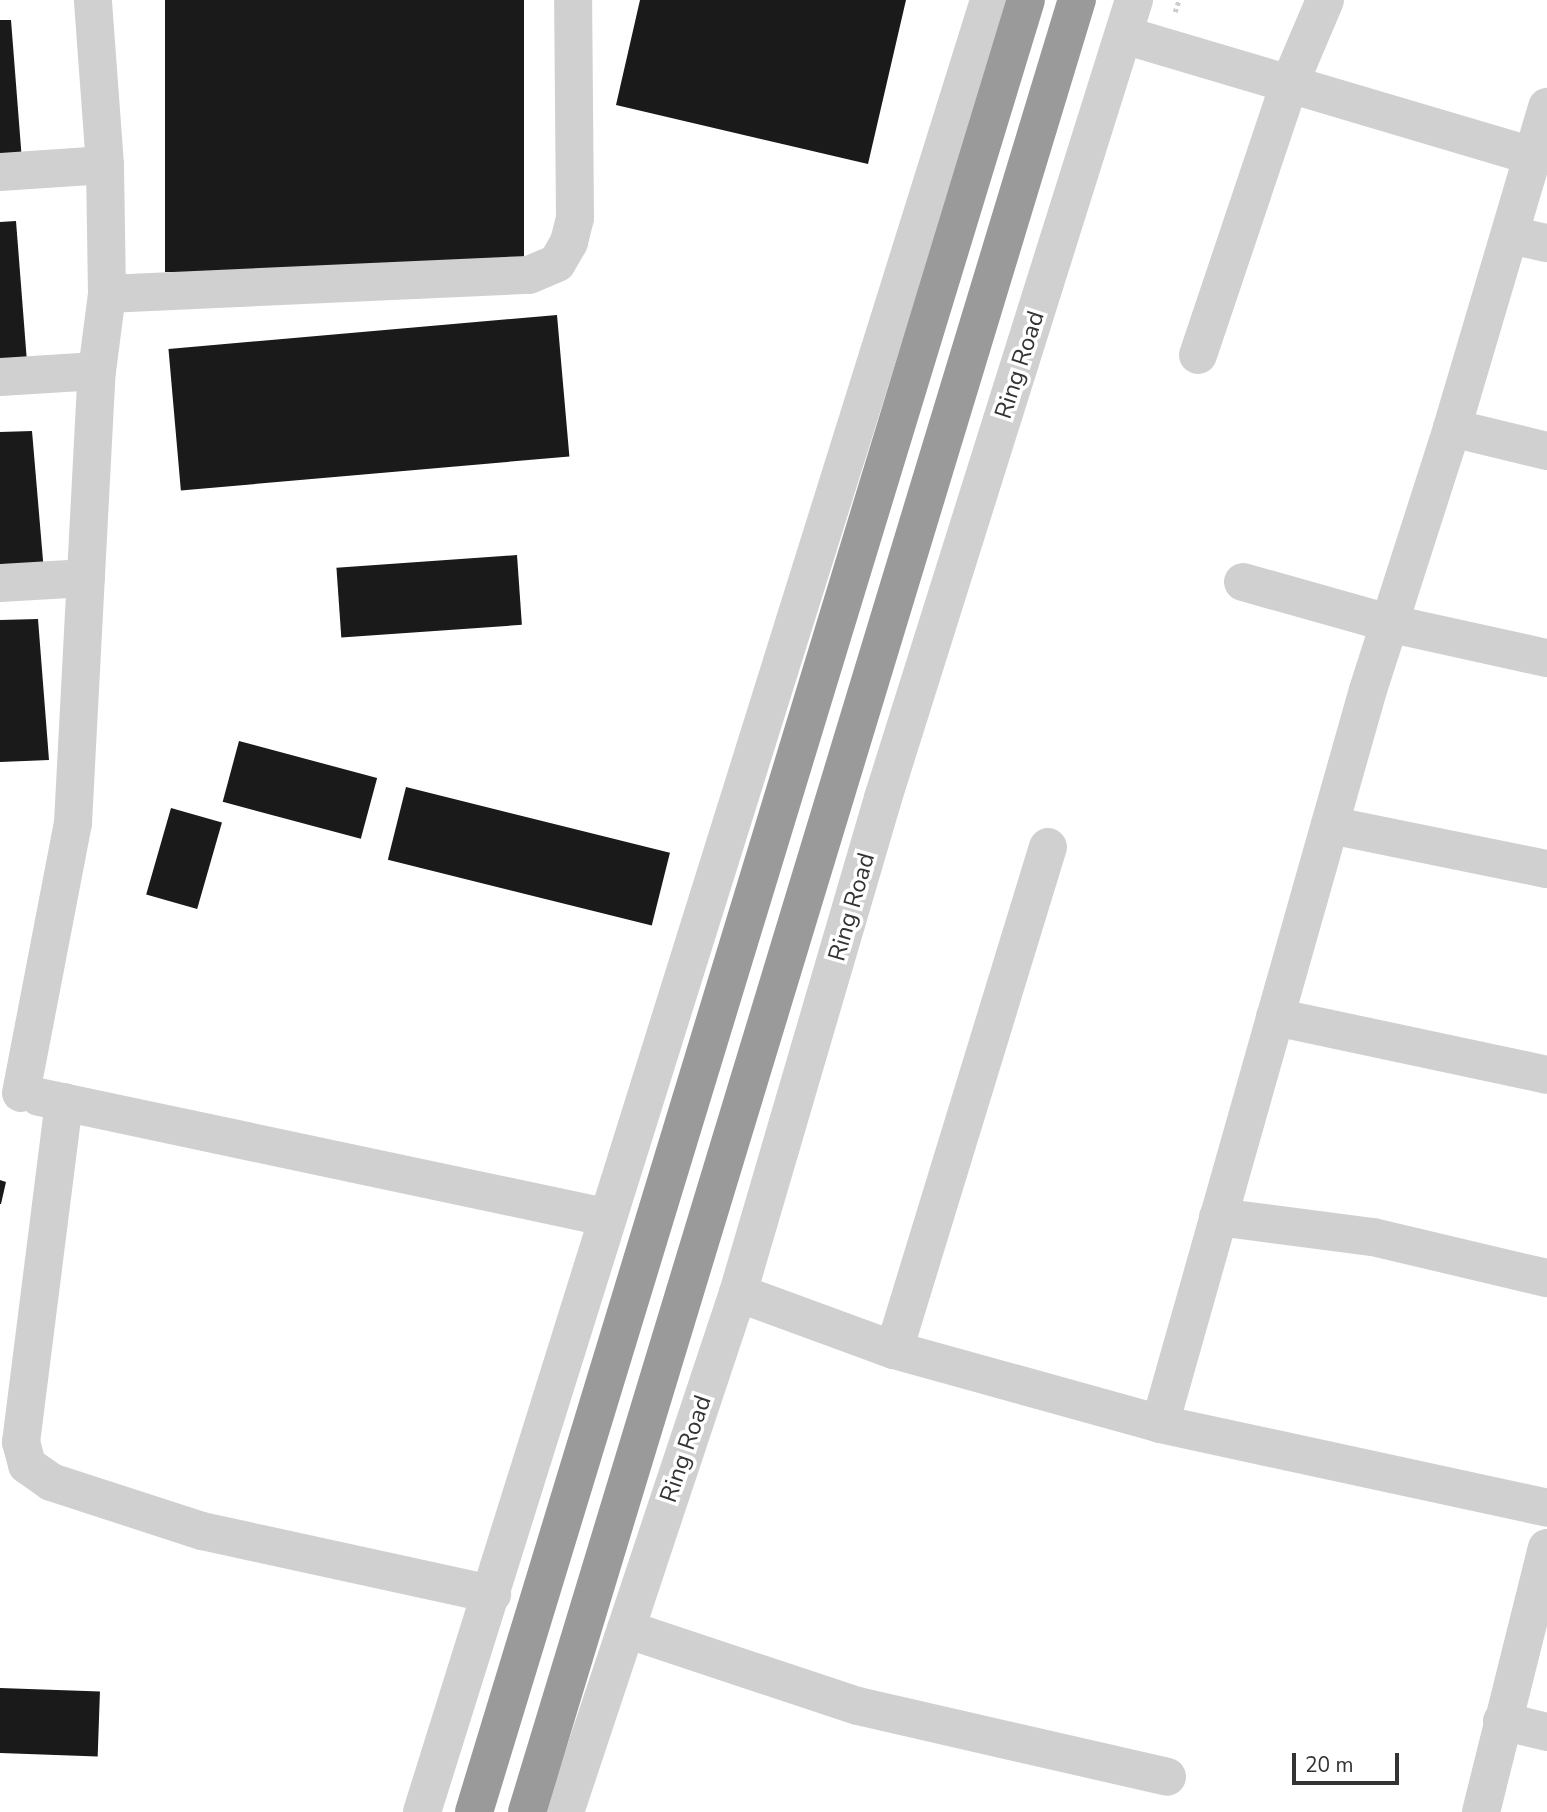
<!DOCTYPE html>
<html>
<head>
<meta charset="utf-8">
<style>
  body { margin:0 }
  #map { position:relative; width:1547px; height:1812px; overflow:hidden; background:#fff; font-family:"Nunito Sans",sans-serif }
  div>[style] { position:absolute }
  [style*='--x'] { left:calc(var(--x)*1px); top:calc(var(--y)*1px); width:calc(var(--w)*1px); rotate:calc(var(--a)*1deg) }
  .building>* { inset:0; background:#1a1a1a; transform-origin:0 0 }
  .path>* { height:4.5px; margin-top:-2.25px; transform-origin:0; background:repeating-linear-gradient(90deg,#cdcdcd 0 3.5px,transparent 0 7px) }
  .minor>* { height:38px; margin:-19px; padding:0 19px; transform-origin:19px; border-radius:19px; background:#d0d0d0 }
  .highway>* { height:38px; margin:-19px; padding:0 19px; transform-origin:19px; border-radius:19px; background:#9a9a9a }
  span { translate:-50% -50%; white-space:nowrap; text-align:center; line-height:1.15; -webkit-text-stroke:7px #fff; paint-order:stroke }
  .street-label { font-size:24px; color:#333 }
  .scale { position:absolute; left:1292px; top:1753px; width:107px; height:32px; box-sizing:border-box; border:4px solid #333; border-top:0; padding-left:9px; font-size:21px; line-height:24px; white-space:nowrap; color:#333; -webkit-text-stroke:5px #fff; paint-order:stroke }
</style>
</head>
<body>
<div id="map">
  <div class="building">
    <div style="left:165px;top:0;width:359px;height:272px"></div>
    <div style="clip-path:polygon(640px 0,906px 0,868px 164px,616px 105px)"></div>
    <div style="clip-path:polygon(0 20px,11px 20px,22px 161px,0 162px)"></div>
    <div style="clip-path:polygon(16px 221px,27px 362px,0 364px,0 222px)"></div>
    <div style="left:557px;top:315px;width:142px;height:390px;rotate:85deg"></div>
    <div style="clip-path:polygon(32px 431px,44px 572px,0 574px,0 432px)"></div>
    <div style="left:517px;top:555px;width:70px;height:181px;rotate:86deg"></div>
    <div style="clip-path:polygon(38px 619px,49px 760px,0 762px,0 620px)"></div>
    <div style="left:239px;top:741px;width:143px;height:63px;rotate:15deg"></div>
    <div style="left:406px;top:787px;width:272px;height:75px;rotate:14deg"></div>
    <div style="left:171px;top:808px;width:53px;height:90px;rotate:16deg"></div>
    <div style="clip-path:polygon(0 1180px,6px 1182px,1px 1204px,0 1204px)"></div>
    <div style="left:0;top:1688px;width:100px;height:65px;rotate:2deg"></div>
  </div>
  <div class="path">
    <div style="--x:1175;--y:12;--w:13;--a:-72"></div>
  </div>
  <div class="minor">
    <div style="--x:1124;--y:35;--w:426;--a:16.5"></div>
    <div style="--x:0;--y:172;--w:105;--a:-3.8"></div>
    <div style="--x:1511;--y:235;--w:37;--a:13"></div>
    <div style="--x:107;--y:294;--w:422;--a:-2.6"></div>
    <div style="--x:529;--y:275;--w:30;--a:-23"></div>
    <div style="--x:557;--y:263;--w:24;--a:-60"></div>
    <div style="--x:569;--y:242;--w:25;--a:-76"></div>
    <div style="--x:575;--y:218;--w:218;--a:-90.5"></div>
    <div style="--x:1198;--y:355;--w:285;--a:-71.4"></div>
    <div style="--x:1289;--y:85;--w:92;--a:-67"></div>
    <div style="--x:0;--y:377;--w:97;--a:-3.5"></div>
    <div style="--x:1452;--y:428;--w:98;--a:13.6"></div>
    <div style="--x:1243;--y:582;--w:155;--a:15.7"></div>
    <div style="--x:1392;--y:624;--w:159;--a:12.4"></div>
    <div style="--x:0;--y:583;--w:86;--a:-3.3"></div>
    <div style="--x:1330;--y:825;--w:221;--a:11.5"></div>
    <div style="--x:1275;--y:1017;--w:278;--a:12"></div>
    <div style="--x:21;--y:1093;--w:275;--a:-79.1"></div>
    <div style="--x:73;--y:823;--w:453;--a:-87"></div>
    <div style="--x:97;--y:371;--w:78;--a:-82.6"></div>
    <div style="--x:107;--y:294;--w:129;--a:-90.9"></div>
    <div style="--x:105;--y:165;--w:165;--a:-94.2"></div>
    <div style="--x:39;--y:1097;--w:579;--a:11.97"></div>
    <div style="--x:64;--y:1102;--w:343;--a:97.2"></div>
    <div style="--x:21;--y:1442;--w:24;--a:75"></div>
    <div style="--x:27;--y:1465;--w:29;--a:35"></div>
    <div style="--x:51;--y:1482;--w:159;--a:18"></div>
    <div style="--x:202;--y:1531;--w:297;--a:12.3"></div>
    <div style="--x:1218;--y:1217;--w:156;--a:7.4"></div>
    <div style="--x:1373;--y:1237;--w:179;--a:13.3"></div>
    <div style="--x:738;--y:1293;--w:166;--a:20.1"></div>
    <div style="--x:894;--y:1350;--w:276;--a:15.5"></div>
    <div style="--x:1160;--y:1424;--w:763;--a:-74.18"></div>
    <div style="--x:1368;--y:690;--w:275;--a:-72.2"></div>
    <div style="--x:1452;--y:428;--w:335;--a:-73.5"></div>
    <div style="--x:894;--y:1350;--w:526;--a:-72.98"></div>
    <div style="--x:1160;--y:1424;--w:396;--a:12.2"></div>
    <div style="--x:626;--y:1629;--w:244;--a:18.4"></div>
    <div style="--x:858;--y:1706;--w:317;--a:12.9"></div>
    <div style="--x:1502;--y:1721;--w:46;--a:13.7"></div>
    <div style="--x:422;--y:1812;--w:1899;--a:-72.62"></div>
    <div style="--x:565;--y:1812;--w:547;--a:-71.57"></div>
    <div style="--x:738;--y:1293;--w:516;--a:-73.67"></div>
    <div style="--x:883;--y:798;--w:837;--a:-72.54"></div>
    <div style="--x:1481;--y:1812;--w:272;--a:-76"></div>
  </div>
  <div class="highway">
    <div style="--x:474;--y:1812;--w:1894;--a:-73.06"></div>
    <div style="--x:527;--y:1812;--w:1894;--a:-73.12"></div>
  </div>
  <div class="street-label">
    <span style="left:1020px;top:365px;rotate:-72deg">Ring Road</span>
    <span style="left:852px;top:907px;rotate:-74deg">Ring Road</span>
    <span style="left:686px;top:1449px;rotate:-71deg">Ring Road</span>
  </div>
  <div class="scale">20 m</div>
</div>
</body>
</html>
